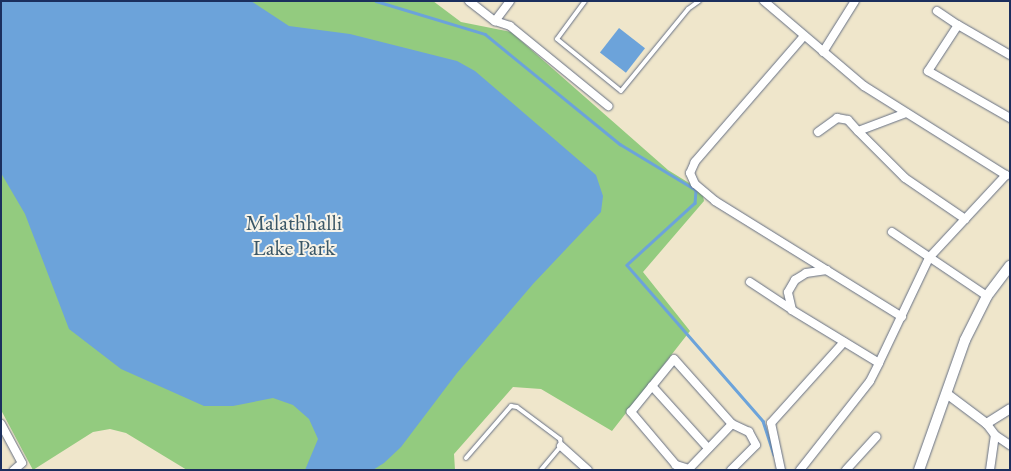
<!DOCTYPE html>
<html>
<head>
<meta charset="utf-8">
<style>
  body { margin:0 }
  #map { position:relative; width:1011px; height:471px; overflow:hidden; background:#efe6cb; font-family:"EB Garamond",serif }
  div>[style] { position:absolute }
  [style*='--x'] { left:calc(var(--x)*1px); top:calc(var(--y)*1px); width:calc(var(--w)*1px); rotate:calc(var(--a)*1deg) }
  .green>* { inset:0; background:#93cb7f }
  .water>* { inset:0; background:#6ca3da; transform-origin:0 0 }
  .stream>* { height:2.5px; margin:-1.25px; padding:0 1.25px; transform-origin:1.25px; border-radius:1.25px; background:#6ca3da }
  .roads { filter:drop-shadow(0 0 1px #656f84) drop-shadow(0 0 1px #656f84) }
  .service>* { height:4px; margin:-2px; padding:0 2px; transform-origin:2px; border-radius:2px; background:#fff }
  .minor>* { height:8px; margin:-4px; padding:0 4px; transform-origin:4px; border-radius:4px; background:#fff }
  .tertiary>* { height:9px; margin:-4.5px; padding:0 4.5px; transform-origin:4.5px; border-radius:4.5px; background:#fff }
  .secondary>* { height:10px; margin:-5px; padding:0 5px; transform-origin:5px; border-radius:5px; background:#fff }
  span { translate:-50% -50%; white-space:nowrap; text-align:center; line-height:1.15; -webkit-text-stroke:4px #f7f3e8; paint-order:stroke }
  .park-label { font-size:22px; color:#395666 }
  .frame { position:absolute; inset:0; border:2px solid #1b2f5e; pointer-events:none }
</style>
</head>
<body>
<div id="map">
  <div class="green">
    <div style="clip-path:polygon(1px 1px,433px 1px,461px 22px,511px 32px,668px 170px,702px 191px,704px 201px,643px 272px,690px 331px,612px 431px,541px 389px,513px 387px,454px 454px,455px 470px,187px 470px,126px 433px,110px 429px,93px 432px,33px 470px,1px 410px)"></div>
  </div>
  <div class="water">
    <div style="clip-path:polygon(1px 1px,251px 1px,289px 26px,350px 34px,457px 61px,475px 71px,596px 175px,603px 196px,601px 212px,533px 284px,457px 373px,401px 447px,384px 463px,373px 470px,305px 470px,318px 439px,309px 419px,293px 405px,273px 398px,233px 406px,204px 406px,121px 369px,69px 329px,25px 214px,1px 173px)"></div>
    <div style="left:619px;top:28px;width:33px;height:31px;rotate:38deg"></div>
  </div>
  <div class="stream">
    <div style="--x:376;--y:1;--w:114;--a:16.8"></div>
    <div style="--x:485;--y:34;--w:174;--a:39.2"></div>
    <div style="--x:620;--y:144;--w:89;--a:31.2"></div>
    <div style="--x:696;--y:190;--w:13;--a:94"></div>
    <div style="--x:695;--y:203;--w:92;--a:137.6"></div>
    <div style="--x:627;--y:265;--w:207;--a:48.9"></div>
    <div style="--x:763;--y:421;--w:35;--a:72"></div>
  </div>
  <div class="roads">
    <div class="service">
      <div style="--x:585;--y:1;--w:47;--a:126.4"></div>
      <div style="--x:557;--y:39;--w:82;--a:39.1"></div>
      <div style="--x:621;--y:91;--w:106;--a:-50.7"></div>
      <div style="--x:688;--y:9;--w:14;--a:-36"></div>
      <div style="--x:466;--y:458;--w:69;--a:-49.1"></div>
      <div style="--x:511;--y:406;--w:6;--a:9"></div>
      <div style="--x:517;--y:407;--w:54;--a:36.7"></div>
      <div style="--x:560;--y:439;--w:7;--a:82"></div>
      <div style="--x:561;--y:446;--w:31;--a:130"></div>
    </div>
    <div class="minor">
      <div style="--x:469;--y:1;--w:33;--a:38"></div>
      <div style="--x:495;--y:21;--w:25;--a:-53"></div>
      <div style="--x:764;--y:1;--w:131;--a:40.4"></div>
      <div style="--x:864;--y:86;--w:168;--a:32.1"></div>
      <div style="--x:1006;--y:175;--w:113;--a:132.9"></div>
      <div style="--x:929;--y:258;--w:116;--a:115.5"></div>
      <div style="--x:879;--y:363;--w:102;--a:-148.7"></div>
      <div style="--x:792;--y:310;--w:18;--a:-103"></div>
      <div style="--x:788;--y:292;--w:14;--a:-60"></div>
      <div style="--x:795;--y:280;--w:13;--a:-32"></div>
      <div style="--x:806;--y:273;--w:21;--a:-8"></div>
      <div style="--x:937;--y:11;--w:25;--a:34"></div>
      <div style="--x:495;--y:21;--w:16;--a:18"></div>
      <div style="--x:510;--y:26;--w:127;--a:39.2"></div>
      <div style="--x:804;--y:36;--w:167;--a:130.9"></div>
      <div style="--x:695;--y:162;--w:12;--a:114"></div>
      <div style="--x:690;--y:173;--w:12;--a:66"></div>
      <div style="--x:695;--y:184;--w:26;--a:40"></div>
      <div style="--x:715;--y:201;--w:220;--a:31.8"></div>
      <div style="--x:823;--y:52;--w:60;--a:-57.9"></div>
      <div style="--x:1010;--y:55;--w:60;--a:-150"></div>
      <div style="--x:958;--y:25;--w:55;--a:123.1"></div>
      <div style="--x:928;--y:71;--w:95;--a:29.8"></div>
      <div style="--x:906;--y:113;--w:51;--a:159.4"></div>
      <div style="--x:858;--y:131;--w:66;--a:45"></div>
      <div style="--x:905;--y:178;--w:73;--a:34.3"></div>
      <div style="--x:818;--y:132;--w:24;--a:-36"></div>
      <div style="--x:837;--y:118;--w:11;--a:10"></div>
      <div style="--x:848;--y:120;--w:15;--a:48"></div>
      <div style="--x:892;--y:232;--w:115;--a:34"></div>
      <div style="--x:750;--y:282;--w:49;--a:33.4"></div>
      <div style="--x:674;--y:359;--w:87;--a:48.3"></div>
      <div style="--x:732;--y:424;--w:62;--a:133.7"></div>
      <div style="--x:689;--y:469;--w:14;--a:-163"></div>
      <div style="--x:676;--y:465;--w:70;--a:-130.3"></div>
      <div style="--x:631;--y:412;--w:68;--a:-50.9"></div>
      <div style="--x:652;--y:386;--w:84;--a:47.9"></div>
      <div style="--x:986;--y:423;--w:15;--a:53"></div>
      <div style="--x:995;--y:435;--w:18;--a:34"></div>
      <div style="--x:1;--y:424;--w:44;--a:61.7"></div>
      <div style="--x:22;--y:463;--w:11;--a:139"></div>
      <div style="--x:561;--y:446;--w:36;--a:42"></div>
      <div style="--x:731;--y:470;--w:35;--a:-45"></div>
      <div style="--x:756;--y:445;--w:15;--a:-118"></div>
      <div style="--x:749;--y:432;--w:19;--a:-155"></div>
      <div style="--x:781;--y:470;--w:48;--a:-102"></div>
      <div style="--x:771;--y:423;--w:109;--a:-48"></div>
      <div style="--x:800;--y:470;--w:113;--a:-51.8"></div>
      <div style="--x:870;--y:381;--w:20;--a:-63"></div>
      <div style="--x:846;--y:470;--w:45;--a:-47.7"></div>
      <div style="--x:990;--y:470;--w:35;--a:-82"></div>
    </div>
    <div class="tertiary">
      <div style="--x:946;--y:393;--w:50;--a:36.9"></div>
      <div style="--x:986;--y:423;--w:28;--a:-32"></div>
    </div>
    <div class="secondary">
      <div style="--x:919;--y:470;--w:138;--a:-70.5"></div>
      <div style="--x:965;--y:340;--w:49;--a:-63.4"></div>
      <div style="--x:987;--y:296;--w:38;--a:-53"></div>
    </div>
  </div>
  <div class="park-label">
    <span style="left:294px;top:235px">Malathhalli<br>Lake Park</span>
  </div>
  <div class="frame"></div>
</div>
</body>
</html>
